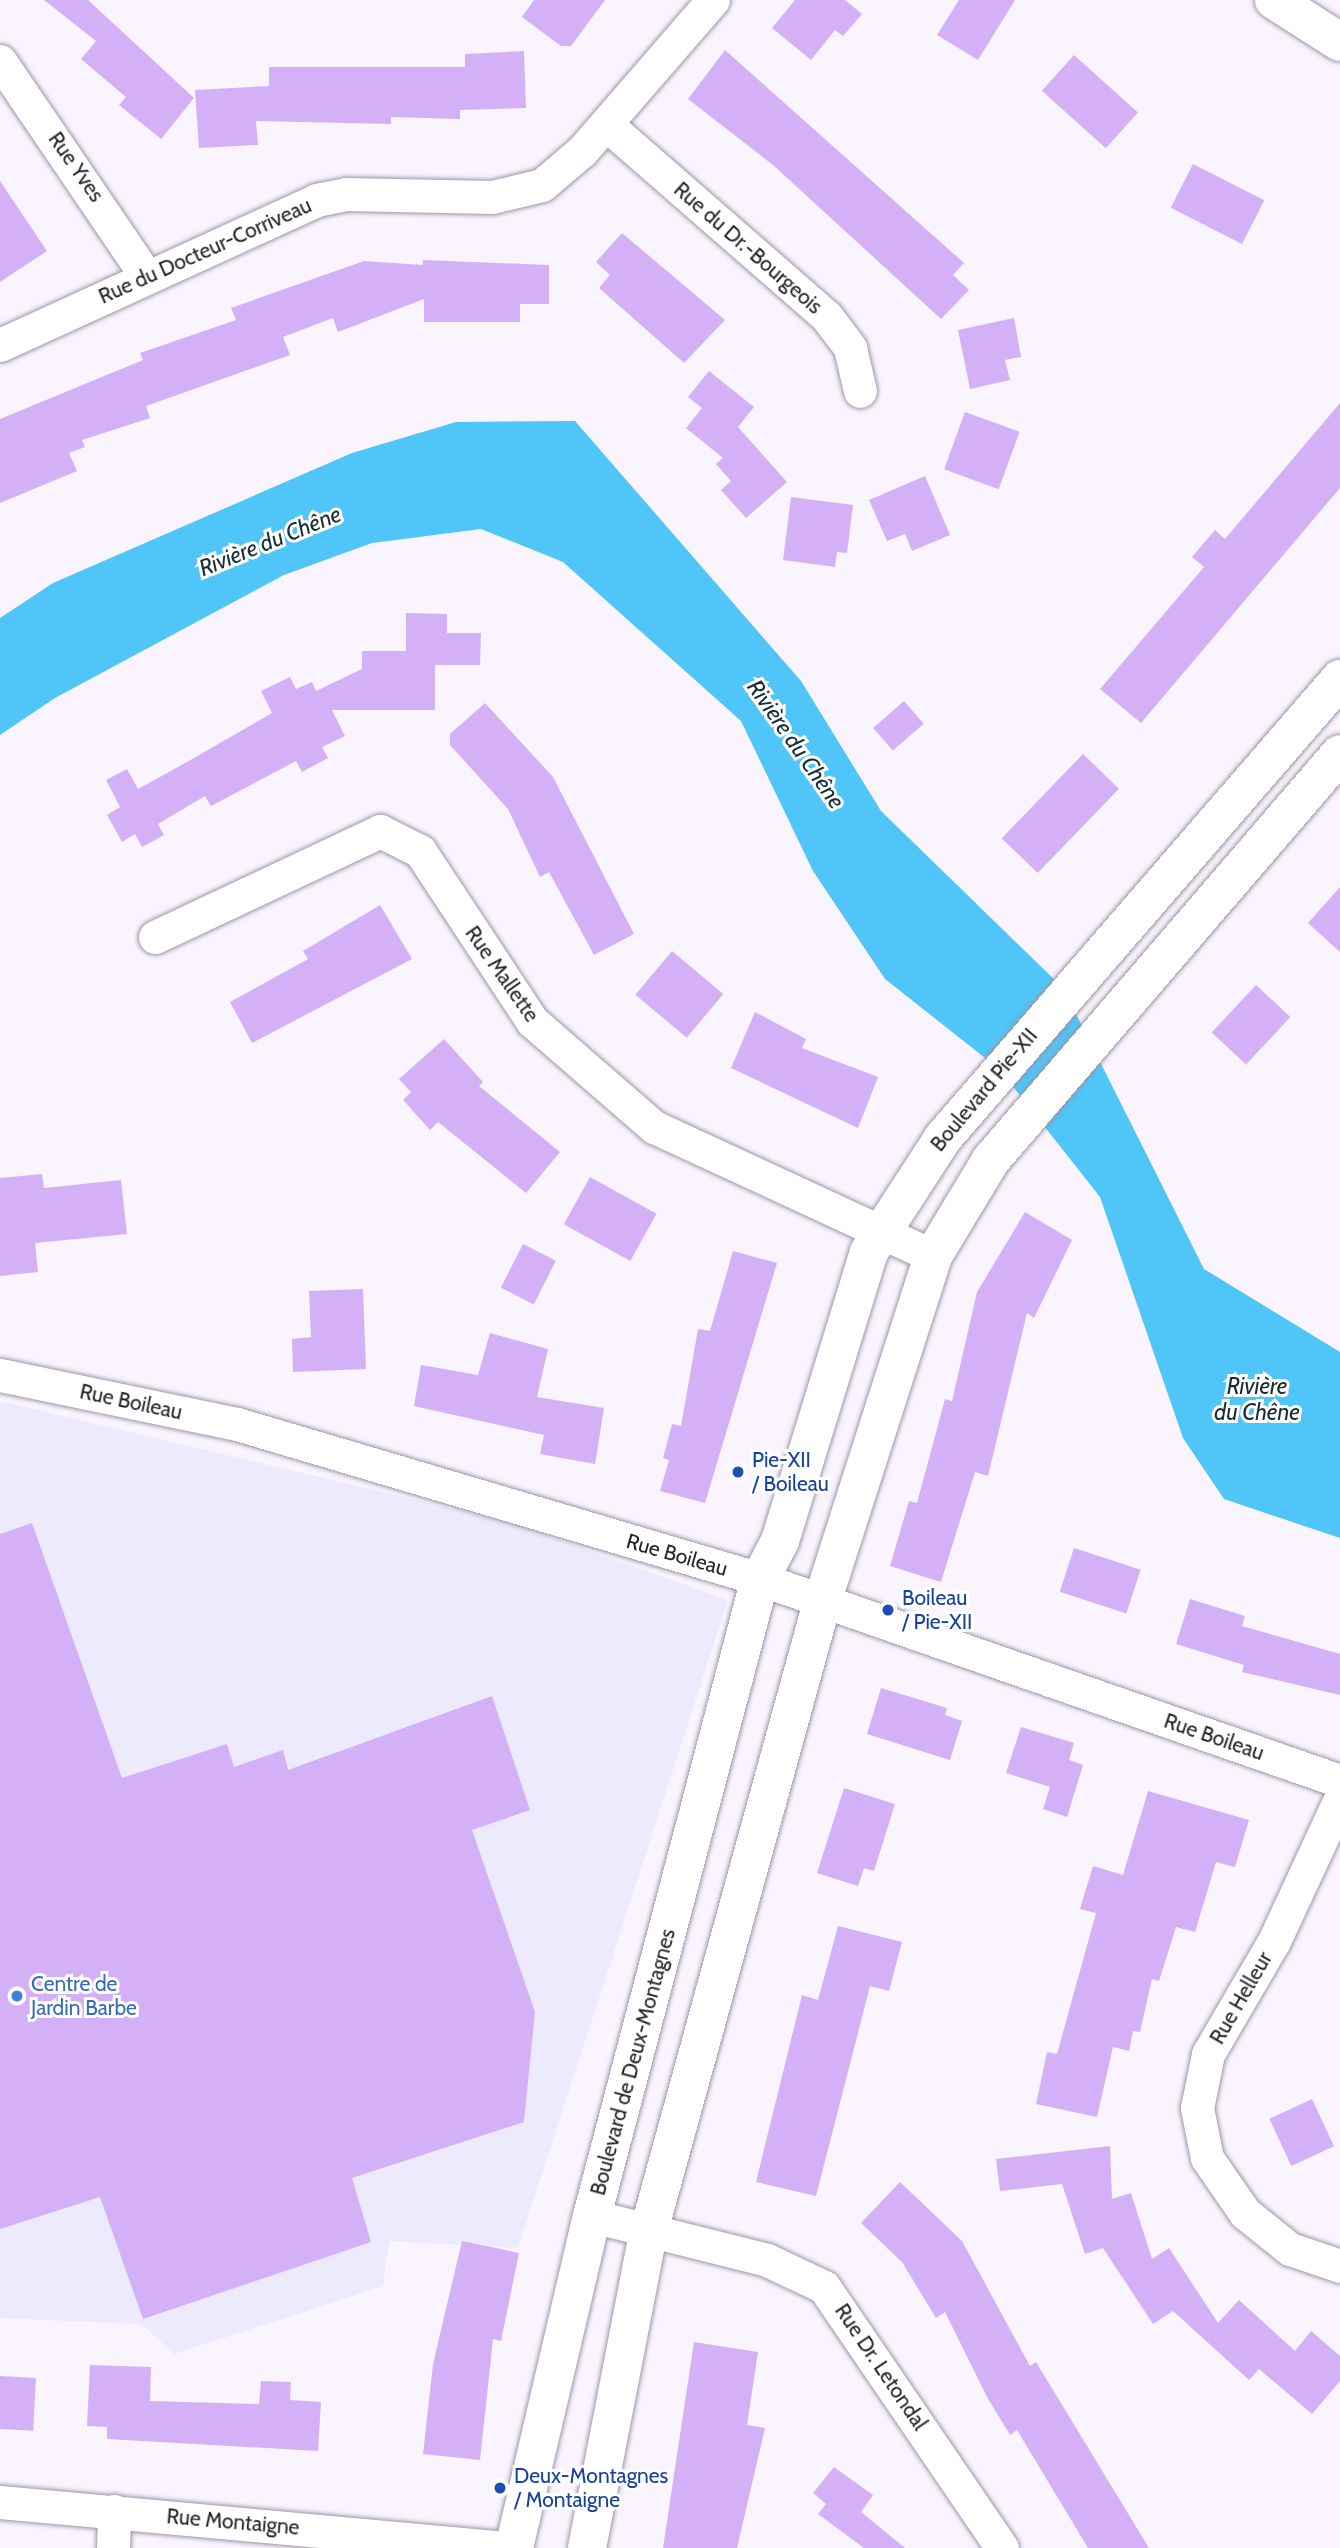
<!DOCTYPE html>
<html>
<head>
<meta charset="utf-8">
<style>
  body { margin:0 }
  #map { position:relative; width:1340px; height:2548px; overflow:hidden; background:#f9f4fd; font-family:Cabin,sans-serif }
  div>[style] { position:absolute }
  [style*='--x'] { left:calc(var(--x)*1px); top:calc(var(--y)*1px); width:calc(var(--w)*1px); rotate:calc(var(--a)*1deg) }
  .commercial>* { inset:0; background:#eceafc }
  .water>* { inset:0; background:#4fc5f8 }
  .building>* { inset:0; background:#d4b1f6; transform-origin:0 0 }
  .roads { filter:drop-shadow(0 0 2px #a095aa) drop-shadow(0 0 2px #a095aa) }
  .street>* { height:33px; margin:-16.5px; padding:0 16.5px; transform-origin:16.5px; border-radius:16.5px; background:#fff }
  .secondary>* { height:38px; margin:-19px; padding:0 19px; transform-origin:19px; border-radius:19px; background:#fff }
  .dots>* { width:19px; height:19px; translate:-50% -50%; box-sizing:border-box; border:4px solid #fff; border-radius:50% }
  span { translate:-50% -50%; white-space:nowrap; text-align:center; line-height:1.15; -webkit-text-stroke:6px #fff; paint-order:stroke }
  .street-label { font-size:21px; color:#28242c }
  .transit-label { font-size:21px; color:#164399 }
  .left { translate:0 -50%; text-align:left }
  .shop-label { font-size:21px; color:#366cbe }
  .water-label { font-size:23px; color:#182d36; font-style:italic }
</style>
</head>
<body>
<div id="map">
  <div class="commercial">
    <div style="clip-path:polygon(0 1401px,508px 1522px,728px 1600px,518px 2248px,389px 2241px,383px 2286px,174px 2354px,141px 2324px,0 2318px)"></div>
  </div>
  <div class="water">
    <div style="clip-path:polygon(575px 421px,801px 681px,881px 811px,1063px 988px,1204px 1269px,1340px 1352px,1340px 1538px,1224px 1499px,1183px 1438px,1100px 1197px,999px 1069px,885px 979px,813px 871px,741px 721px,563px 562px,481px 529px,372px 543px,284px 575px,55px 698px,0 735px,0 618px,53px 583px,352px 453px,456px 422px)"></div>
  </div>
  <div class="building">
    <div style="clip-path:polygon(44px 0,88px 0,194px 98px,161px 139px,119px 105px,126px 97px,81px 59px,96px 41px)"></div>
    <div style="clip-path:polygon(534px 0,605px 0,571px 46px,561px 46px,522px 17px)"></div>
    <div style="clip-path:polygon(795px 0,845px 0,862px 14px,843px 36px,835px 30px,811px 60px,772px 28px)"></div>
    <div style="clip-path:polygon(959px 0,1015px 0,978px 60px,937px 35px)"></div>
    <div style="clip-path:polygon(725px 50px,964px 263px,953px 275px,969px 290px,941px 319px,773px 165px,688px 99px)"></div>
    <div style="clip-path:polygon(524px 51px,526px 108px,460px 110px,460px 119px,391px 117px,391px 124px,256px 121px,258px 145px,199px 148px,195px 90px,269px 86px,269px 67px,465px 67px,465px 54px)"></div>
    <div style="left:1074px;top:55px;width:86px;height:48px;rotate:42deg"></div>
    <div style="left:1193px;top:164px;width:80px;height:49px;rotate:27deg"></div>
    <div style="clip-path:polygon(0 181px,47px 251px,0 282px)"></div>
    <div style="clip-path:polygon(622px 233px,725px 320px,684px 363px,599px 288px,610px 275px,596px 262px)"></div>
    <div style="clip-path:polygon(423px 260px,549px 265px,549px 304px,520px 304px,520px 322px,424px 322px,424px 299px,338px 332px,333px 318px,283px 337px,290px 355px,146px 406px,150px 418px,82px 440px,85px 447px,69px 453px,77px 471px,0 503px,0 419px,143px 360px,140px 353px,236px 320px,231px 308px,364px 261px,423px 265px)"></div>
    <div style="clip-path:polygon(1014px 318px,1021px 357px,1005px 360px,1010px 380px,970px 389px,958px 330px)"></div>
    <div style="clip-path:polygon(709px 371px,754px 407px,738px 427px,787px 482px,746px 518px,721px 490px,731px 481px,716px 464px,723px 458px,686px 428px,702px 408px,688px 397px)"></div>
    <div style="clip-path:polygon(1340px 403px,1340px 488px,1141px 723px,1100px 689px,1204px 567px,1192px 557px,1215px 530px,1225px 539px)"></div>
    <div style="left:965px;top:412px;width:58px;height:61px;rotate:20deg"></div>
    <div style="clip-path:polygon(925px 476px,950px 535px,912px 551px,905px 534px,887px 541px,869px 500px)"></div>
    <div style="clip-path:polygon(791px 497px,853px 505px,847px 553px,837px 552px,835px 567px,783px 560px)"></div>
    <div style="clip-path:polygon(406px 613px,447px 614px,447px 633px,481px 633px,480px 665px,435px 665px,435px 710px,332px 710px,345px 736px,322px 747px,328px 758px,302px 772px,296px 761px,211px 806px,205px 796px,158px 824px,164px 835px,142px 847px,135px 834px,122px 842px,107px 815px,120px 807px,106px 780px,127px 769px,138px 789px,187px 762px,272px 713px,261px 691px,290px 677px,296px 689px,312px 682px,316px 691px,362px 669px,362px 651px,406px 651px)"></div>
    <div style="left:904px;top:701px;width:30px;height:41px;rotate:49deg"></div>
    <div style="clip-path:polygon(485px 703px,553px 777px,634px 934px,594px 955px,549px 872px,540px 877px,508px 809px,450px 745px,450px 734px)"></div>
    <div style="left:1083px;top:754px;width:50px;height:117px;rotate:44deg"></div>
    <div style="clip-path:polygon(1340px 887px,1340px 952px,1308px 923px)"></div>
    <div style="clip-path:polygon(380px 905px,412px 959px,252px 1043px,230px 1002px,308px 959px,303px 951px)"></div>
    <div style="left:672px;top:951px;width:67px;height:57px;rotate:40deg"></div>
    <div style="left:1256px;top:985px;width:47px;height:65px;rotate:43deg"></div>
    <div style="clip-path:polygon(755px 1012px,806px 1039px,802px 1048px,878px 1077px,858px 1128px,731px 1068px)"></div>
    <div style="clip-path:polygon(444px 1039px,483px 1082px,479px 1086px,560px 1152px,526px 1193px,438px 1122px,430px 1130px,403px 1100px,411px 1092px,399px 1079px)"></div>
    <div style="clip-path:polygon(42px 1174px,44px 1188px,121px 1180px,127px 1234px,35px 1243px,38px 1272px,0 1276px,0 1178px)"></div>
    <div style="left:590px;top:1177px;width:76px;height:54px;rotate:29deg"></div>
    <div style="clip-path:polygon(1025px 1212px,1072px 1240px,1034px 1318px,1027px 1313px,988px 1476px,975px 1472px,941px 1582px,890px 1566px,909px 1501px,917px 1503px,945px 1399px,952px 1401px,977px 1292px)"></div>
    <div style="left:523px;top:1244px;width:37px;height:49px;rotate:27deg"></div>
    <div style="clip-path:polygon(733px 1251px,777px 1263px,705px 1503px,660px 1491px,669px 1460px,663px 1458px,672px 1424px,681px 1426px,698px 1329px,710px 1331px)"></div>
    <div style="clip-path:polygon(363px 1289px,366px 1369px,293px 1372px,292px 1339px,311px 1337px,309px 1291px)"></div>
    <div style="clip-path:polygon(490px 1333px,548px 1349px,537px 1397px,604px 1408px,595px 1464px,540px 1454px,544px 1435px,414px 1406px,421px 1365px,478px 1375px)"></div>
    <div style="clip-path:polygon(32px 1523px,122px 1778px,227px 1744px,234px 1767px,283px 1750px,288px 1770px,492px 1696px,530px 1810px,472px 1830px,535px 2012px,524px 2122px,352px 2178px,371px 2242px,143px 2319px,100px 2197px,0 2229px,0 1534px)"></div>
    <div style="left:1074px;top:1548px;width:70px;height:46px;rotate:18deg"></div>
    <div style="clip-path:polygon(1190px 1599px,1245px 1616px,1242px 1626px,1340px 1654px,1340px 1695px,1242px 1672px,1244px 1665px,1176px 1644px)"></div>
    <div style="clip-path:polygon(881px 1688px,947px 1708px,945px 1715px,962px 1721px,950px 1760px,867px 1734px)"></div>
    <div style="clip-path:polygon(1021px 1727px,1074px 1743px,1069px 1760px,1083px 1765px,1067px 1817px,1043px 1809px,1050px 1787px,1006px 1773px)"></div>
    <div style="clip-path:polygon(844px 1788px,895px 1804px,874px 1871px,864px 1868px,858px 1886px,817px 1873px)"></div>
    <div style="clip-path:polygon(1148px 1791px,1249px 1820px,1235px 1867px,1216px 1862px,1195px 1932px,1176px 1927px,1159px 1981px,1152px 1979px,1140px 2032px,1133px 2031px,1129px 2051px,1113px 2047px,1097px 2117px,1036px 2104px,1047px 2052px,1057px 2054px,1096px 1913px,1080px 1909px,1093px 1866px,1123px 1875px)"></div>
    <div style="clip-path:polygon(838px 1926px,902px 1942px,889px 1991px,870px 1986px,816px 2196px,756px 2182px,802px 1995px,818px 2000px)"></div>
    <div style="left:1312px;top:2099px;width:52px;height:47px;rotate:65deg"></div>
    <div style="clip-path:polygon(1110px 2146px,1112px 2199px,1131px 2193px,1152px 2259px,1169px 2248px,1218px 2323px,1239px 2300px,1295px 2351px,1311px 2331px,1340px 2356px,1340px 2381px,1312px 2414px,1259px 2369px,1249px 2380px,1173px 2311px,1153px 2324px,1103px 2248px,1085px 2254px,1062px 2184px,1000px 2191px,996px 2159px)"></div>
    <div style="clip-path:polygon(900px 2182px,962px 2241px,1030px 2366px,1036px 2362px,1149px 2548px,1088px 2548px,1017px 2430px,1010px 2435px,987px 2397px,945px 2312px,936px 2318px,902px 2262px,861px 2223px)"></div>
    <div style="clip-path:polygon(462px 2241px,519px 2253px,501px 2341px,493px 2339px,480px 2460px,423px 2454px,433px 2364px)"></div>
    <div style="clip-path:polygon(694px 2342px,758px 2352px,747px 2425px,765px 2428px,737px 2548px,663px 2548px)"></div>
    <div style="clip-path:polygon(90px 2365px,151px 2367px,150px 2401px,259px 2404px,261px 2381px,291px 2382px,290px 2400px,321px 2402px,318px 2451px,107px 2439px,107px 2427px,87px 2426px)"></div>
    <div style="left:0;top:2376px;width:36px;height:53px;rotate:3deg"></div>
    <div style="clip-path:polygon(834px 2467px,873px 2495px,861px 2512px,905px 2548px,864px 2548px,818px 2514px,826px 2504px,813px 2493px)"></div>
  </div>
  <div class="roads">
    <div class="street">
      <div style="--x:0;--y:61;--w:261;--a:55.8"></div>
      <div style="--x:606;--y:124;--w:293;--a:41.1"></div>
      <div style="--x:827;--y:317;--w:39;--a:53"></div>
      <div style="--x:850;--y:348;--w:44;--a:76.9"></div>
      <div style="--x:0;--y:345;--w:348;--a:-24.6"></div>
      <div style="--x:316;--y:200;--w:31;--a:-11"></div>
      <div style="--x:346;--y:194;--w:146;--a:1.2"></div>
      <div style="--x:492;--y:197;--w:51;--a:-13.5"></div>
      <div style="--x:542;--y:185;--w:52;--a:-40.4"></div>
      <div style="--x:582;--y:151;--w:200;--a:-49.1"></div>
      <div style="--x:155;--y:937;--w:249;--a:-25.2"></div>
      <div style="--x:380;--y:831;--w:45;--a:26.6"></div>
      <div style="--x:420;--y:851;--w:204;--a:56.6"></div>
      <div style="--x:532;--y:1021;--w:162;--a:41"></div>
      <div style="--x:654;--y:1127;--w:307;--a:24.8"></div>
      <div style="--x:0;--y:1375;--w:242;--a:11.7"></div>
      <div style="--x:237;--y:1424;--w:545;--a:16.51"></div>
      <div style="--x:760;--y:1579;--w:614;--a:19.2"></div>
      <div style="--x:1340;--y:1799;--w:157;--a:114.9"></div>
      <div style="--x:1274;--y:1941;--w:131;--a:120.3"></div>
      <div style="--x:1208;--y:2054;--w:55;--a:101.5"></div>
      <div style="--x:1197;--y:2108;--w:51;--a:78.7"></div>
      <div style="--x:1207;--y:2158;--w:67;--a:55.4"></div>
      <div style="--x:1245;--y:2213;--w:58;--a:38.7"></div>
      <div style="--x:1290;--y:2249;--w:53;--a:18.8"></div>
      <div style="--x:592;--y:2216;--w:180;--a:14.1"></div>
      <div style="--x:767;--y:2260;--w:63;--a:25.3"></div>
      <div style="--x:824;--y:2287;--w:316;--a:55.7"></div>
      <div style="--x:0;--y:2502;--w:509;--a:5.18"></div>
      <div style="--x:113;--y:2548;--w:37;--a:-88"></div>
    </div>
    <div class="secondary">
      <div style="--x:1274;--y:0;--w:78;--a:32.5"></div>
      <div style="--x:514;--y:2548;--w:341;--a:-76.8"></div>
      <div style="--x:592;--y:2216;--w:659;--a:-75.23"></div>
      <div style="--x:760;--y:1579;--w:43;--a:-62.2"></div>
      <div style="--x:780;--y:1541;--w:302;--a:-72.9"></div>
      <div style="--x:869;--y:1252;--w:136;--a:-57"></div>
      <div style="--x:943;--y:1138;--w:607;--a:-49.14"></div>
      <div style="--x:587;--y:2548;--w:320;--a:-79"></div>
      <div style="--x:648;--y:2234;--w:659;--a:-74.59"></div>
      <div style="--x:823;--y:1599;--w:360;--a:-72.2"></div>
      <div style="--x:933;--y:1256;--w:112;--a:-58.9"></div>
      <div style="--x:991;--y:1160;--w:535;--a:-49.32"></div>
    </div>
  </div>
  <div class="dots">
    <div style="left:738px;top:1472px;background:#1a4fb4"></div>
    <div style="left:888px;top:1610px;background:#1a4fb4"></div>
    <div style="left:17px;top:1996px;background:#3f7fe0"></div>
    <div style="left:500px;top:2488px;background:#1a4fb4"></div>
  </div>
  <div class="street-label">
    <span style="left:76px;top:167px;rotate:55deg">Rue Yves</span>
    <span style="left:748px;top:248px;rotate:41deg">Rue du Dr.-Bourgeois</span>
    <span style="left:205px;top:251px;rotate:-24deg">Rue du Docteur-Corriveau</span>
    <span style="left:502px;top:974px;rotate:55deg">Rue Mallette</span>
    <span style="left:984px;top:1090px;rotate:-50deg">Boulevard Pie-XII</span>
    <span style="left:131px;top:1402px;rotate:12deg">Rue Boileau</span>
    <span style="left:677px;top:1555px;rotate:16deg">Rue Boileau</span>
    <span style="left:1214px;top:1737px;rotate:19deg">Rue Boileau</span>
    <span style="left:1241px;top:1998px;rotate:-60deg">Rue Helleur</span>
    <span style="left:633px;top:2062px;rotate:-75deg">Boulevard de Deux-Montagnes</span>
    <span style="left:881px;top:2367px;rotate:56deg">Rue Dr. Letondal</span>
    <span style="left:233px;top:2522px;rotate:5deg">Rue Montaigne</span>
  </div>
  <div class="transit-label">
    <span class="left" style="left:752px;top:1472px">Pie-XII<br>/ Boileau</span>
    <span class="left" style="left:902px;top:1610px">Boileau<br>/ Pie-XII</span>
    <span class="left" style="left:514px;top:2488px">Deux-Montagnes<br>/ Montaigne</span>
  </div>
  <div class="shop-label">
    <span class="left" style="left:31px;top:1996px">Centre de<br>Jardin Barbe</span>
  </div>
  <div class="water-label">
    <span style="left:270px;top:541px;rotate:-22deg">Rivière du Chêne</span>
    <span style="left:796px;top:744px;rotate:55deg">Rivière du Chêne</span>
    <span style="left:1257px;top:1399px">Rivière<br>du Chêne</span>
  </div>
</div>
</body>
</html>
